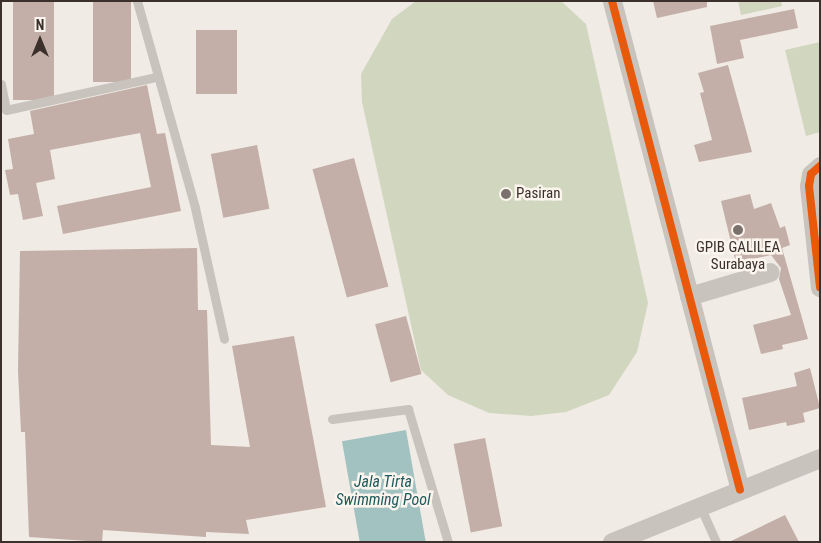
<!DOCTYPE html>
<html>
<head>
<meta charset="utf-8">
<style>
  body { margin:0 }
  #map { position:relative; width:821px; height:543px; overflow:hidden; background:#f0ebe5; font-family:"Roboto Condensed",sans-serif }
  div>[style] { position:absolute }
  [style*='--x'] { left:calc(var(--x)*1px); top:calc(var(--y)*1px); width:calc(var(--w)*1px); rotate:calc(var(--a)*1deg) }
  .green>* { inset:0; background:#d1d6bf }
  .water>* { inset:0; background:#a1c2c1; transform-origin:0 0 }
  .building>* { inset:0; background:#c3afa7; transform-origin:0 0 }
  .service>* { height:9px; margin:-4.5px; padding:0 4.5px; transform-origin:4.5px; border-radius:4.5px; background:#c9c3be }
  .minor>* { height:19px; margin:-9.5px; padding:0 9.5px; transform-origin:9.5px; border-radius:9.5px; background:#c9c3be }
  .cycleway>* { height:8px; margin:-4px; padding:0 4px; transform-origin:4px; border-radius:4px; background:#e8590c }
  .dots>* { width:14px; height:14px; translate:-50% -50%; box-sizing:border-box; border:2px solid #fbf5ee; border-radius:50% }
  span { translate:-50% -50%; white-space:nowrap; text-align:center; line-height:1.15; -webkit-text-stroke:5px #fbf5ee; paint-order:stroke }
  .poi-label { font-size:15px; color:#3b302b }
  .left { translate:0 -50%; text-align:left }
  .water-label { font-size:16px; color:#1f5a5e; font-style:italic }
  .frame { position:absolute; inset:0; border:2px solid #3b302b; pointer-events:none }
  .north { position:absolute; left:15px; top:15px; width:50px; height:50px; -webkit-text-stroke:4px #fbf5ee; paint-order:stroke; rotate:0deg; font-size:14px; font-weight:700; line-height:20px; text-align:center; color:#3b302b }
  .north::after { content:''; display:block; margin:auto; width:18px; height:22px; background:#3b302b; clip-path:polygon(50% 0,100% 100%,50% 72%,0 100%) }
</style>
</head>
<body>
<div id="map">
  <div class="green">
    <div style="clip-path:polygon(416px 1px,561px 1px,586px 24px,648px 303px,637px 352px,609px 395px,566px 412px,531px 416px,489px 413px,448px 395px,421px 370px,362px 102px,361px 74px,392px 19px)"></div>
    <div style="clip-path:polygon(738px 1px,781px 1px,782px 6px,741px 15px)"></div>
    <div style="clip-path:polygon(820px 42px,820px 132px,806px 136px,785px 50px)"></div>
  </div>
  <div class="water">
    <div style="left:406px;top:430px;width:114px;height:65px;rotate:80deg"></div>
  </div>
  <div class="building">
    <div style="left:13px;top:1px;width:41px;height:99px"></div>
    <div style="left:93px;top:1px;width:38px;height:81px"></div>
    <div style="clip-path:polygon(653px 1px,707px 1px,707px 7px,657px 18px)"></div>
    <div style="clip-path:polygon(794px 9px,798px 28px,740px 40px,744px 58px,717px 64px,710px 26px)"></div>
    <div style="left:196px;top:30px;width:41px;height:64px"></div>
    <div style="clip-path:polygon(728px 65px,752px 152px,699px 162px,694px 145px,712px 140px,700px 93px,704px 92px,698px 73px)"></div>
    <div style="clip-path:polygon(147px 85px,157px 134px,165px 133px,181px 211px,63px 234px,57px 206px,151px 187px,140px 133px,50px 150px,55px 179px,36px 183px,43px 216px,23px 220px,18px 194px,10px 195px,5px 170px,13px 169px,8px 139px,34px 134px,30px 111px)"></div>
    <div style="left:257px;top:145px;width:65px;height:47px;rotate:79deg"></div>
    <div style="left:354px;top:158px;width:133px;height:43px;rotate:75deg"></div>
    <div style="clip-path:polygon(750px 194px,754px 209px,771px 203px,780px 228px,785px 226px,790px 245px,782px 248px,808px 339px,782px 345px,783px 349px,761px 354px,753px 325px,791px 315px,779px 279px,781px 268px,771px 255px,736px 263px,721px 201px)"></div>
    <div style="clip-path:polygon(197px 248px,198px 310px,207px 310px,211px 445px,250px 447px,232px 346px,294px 336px,326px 507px,246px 520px,249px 534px,206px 532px,206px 537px,103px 530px,102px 542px,29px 537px,25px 432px,21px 432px,18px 371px,20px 251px)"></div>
    <div style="left:406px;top:316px;width:60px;height:32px;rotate:75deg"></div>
    <div style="clip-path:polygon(810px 368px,820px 408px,803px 413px,805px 422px,787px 426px,786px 422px,749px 430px,742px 398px,797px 386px,794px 373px)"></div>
    <div style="left:485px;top:438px;width:90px;height:32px;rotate:79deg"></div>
    <div style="clip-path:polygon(785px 515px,799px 542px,729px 542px)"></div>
  </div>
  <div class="service">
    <div style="--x:137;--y:1;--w:215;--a:74.3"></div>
    <div style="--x:195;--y:208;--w:134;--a:77.5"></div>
    <div style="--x:1;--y:84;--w:26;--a:79"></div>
    <div style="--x:6;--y:110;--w:154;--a:-12.4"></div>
    <div style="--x:332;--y:419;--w:77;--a:-7.5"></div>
    <div style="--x:408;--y:409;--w:139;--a:73.3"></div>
    <div style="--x:700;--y:506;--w:39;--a:66"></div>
  </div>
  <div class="minor">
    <div style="--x:612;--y:1;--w:505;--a:75.33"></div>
    <div style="--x:820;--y:166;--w:12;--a:138"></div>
    <div style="--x:811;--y:174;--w:12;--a:99"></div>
    <div style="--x:809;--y:186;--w:102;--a:83.8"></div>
    <div style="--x:689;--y:296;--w:84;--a:-16.5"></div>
    <div style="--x:612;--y:542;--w:224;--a:-22"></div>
  </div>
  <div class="cycleway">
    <div style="--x:612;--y:1;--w:505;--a:75.33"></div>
    <div style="--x:820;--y:166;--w:12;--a:138"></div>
    <div style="--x:811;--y:174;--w:12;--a:99"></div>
    <div style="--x:809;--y:186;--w:102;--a:83.8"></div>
  </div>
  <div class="dots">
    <div style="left:506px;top:194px;background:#7a716c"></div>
    <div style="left:738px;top:230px;background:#7a716c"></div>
  </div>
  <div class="poi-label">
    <span class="left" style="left:516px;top:194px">Pasiran</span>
    <span style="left:738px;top:256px">GPIB GALILEA<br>Surabaya</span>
  </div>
  <div class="water-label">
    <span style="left:383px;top:491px">Jala Tirta<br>Swimming Pool</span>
  </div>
  <div class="frame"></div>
  <div class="north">N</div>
</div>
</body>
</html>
